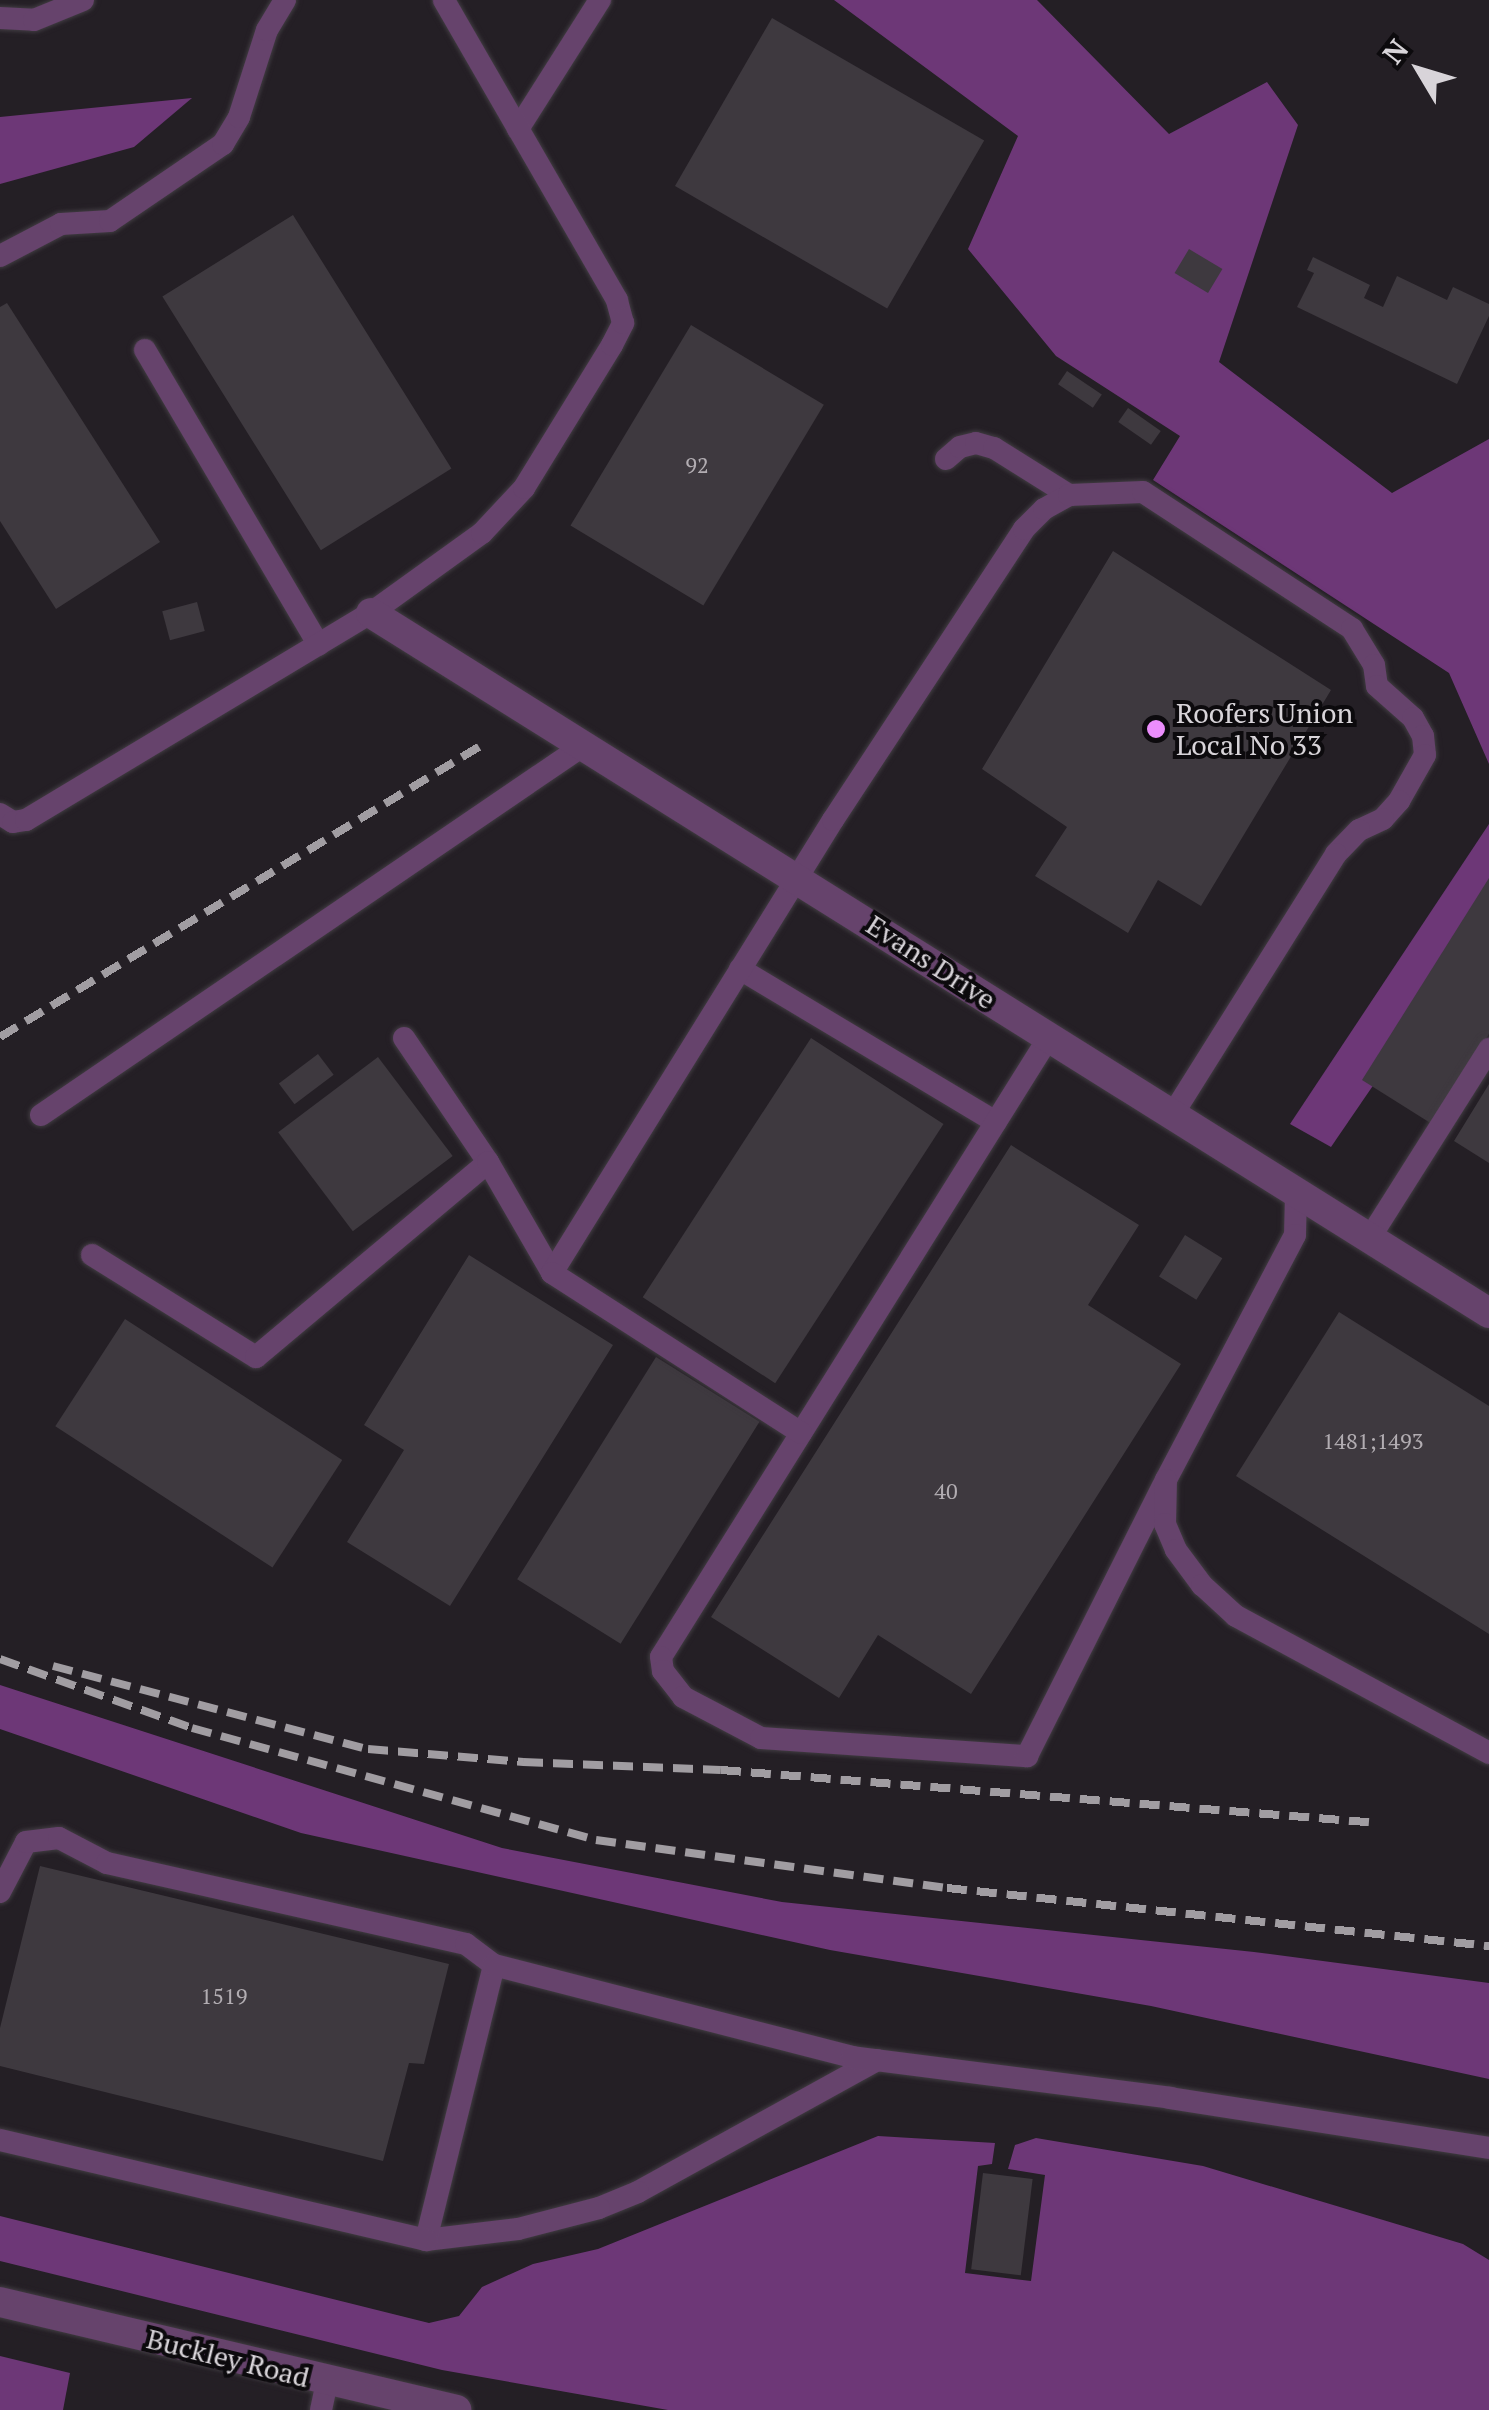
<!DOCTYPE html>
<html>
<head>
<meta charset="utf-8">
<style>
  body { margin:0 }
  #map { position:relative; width:1489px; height:2410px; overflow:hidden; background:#241f25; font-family:"PT Serif",serif }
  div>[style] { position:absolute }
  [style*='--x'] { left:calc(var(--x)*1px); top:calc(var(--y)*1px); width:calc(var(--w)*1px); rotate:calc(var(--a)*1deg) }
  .forest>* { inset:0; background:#6d3777 }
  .building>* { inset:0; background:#3e393f; transform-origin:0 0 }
  .roads { filter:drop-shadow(0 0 2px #413c42) drop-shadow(0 0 2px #413c42) }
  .lane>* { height:22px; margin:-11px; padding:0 11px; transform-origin:11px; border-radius:11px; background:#66436c }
  .street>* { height:30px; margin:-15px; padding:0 15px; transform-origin:15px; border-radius:15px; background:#66436c }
  .rail>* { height:8px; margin-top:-4px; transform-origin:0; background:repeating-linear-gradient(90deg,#a19da2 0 20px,transparent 0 30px) }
  .dots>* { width:28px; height:28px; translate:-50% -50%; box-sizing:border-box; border:5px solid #0c0a0d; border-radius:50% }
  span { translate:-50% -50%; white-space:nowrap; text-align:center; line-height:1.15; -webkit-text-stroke:8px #0c0a0d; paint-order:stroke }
  .number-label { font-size:22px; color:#b2adb2 }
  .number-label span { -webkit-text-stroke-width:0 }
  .poi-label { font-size:28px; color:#d8d4d9 }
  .left { translate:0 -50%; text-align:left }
  .street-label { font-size:28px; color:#d8d4d9 }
  .north { position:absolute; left:1369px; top:20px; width:100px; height:100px; -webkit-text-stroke:8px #0c0a0d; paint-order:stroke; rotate:308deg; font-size:28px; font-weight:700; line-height:40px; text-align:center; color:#d8d4d9 }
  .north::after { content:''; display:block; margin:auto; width:35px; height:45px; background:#d8d4d9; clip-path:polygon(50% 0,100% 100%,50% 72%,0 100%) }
</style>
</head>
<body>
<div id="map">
  <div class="forest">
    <div style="clip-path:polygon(834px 0,1037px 0,1169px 134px,1267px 82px,1298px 125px,1219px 362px,1392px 493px,1489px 439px,1489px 764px,1449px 673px,1153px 480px,1180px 436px,1056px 356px,968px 249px,1018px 136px)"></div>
    <div style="clip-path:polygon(192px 98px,134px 147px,0 184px,0 117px)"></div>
    <div style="clip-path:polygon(1489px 824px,1489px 916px,1331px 1147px,1290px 1124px)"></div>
    <div style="clip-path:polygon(0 1685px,502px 1848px,782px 1902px,1254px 1952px,1489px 1983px,1489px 2079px,1151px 2006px,830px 1950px,301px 1833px,0 1729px)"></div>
    <div style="clip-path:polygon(878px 2136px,995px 2143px,992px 2164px,978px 2166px,965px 2273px,1031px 2281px,1045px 2175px,1008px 2169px,1015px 2145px,1036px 2138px,1203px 2166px,1463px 2244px,1489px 2260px,1489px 2410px,668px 2410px,442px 2370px,0 2261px,0 2216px,429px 2323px,459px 2316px,482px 2287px,533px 2264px,598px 2249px)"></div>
    <div style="clip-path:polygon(0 2356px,70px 2373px,63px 2410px,0 2410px)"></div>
  </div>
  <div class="building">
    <div style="left:772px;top:18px;width:245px;height:194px;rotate:30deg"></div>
    <div style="left:293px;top:215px;width:299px;height:154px;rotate:58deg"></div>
    <div style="left:1189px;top:249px;width:39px;height:28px;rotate:31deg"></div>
    <div style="clip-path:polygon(1313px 257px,1370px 285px,1364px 298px,1383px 307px,1397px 276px,1447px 300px,1453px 287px,1489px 304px,1489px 316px,1457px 384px,1297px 307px,1314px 273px,1307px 270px)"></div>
    <div style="clip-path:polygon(7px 303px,160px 542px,56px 609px,0 521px,0 307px)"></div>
    <div style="left:691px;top:325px;width:155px;height:234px;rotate:31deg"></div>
    <div style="left:1067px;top:371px;width:42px;height:16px;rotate:34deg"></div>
    <div style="left:1128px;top:408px;width:40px;height:17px;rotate:35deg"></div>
    <div style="clip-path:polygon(1113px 551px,1331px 690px,1201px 906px,1158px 880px,1128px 933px,1035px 876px,1067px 827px,982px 769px)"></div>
    <div style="left:197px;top:602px;width:30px;height:36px;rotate:75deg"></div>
    <div style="clip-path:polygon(1489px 878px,1489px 1034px,1432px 1124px,1362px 1080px)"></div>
    <div style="left:811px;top:1038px;width:158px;height:309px;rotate:33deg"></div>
    <div style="left:318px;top:1054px;width:26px;height:49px;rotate:53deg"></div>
    <div style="left:378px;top:1057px;width:124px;height:125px;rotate:53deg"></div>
    <div style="clip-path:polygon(1489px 1084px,1489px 1163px,1454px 1141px)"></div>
    <div style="clip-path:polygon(1011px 1145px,1139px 1225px,1088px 1305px,1181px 1364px,971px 1694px,878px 1635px,839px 1698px,711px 1617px)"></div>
    <div style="left:1185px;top:1235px;width:44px;height:49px;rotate:32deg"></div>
    <div style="clip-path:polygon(469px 1255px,613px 1345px,450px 1606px,347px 1542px,404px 1450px,364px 1425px)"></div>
    <div style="clip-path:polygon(1339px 1312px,1489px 1406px,1489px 1634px,1236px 1476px)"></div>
    <div style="left:125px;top:1319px;width:259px;height:128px;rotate:33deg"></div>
    <div style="left:656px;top:1357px;width:122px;height:262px;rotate:32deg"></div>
    <div style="clip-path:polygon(40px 1866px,449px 1964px,424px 2064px,409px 2063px,383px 2161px,0 2066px,0 2028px)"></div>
    <div style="left:983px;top:2173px;width:50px;height:97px;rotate:7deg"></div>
  </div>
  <div class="roads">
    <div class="lane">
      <div style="--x:0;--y:18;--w:34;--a:3"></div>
      <div style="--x:34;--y:20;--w:53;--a:-22.2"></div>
      <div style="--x:518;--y:129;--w:153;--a:-57.6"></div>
      <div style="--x:0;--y:256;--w:69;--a:-27.7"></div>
      <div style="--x:61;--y:224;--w:49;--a:-3.5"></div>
      <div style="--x:110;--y:221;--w:137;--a:-34.3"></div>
      <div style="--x:223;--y:144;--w:31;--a:-59"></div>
      <div style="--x:239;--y:117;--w:91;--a:-72.2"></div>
      <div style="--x:267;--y:30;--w:35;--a:-59"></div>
      <div style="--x:145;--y:350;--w:342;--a:59.5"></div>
      <div style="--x:946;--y:459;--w:18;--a:-41"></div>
      <div style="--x:960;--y:447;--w:16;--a:-14"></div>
      <div style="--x:976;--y:443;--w:19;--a:16"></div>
      <div style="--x:994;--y:448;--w:89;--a:32.1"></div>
      <div style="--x:0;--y:814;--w:15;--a:32"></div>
      <div style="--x:13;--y:822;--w:13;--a:-9"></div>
      <div style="--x:26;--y:820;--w:402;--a:-31"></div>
      <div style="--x:371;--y:613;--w:137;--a:-35.8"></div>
      <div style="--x:482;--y:533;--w:62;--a:-47"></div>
      <div style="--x:524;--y:488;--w:168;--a:-58.4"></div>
      <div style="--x:612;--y:345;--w:25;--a:-63"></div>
      <div style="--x:623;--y:323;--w:24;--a:-105"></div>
      <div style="--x:617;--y:300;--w:346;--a:-120"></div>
      <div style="--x:740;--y:969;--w:298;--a:30.9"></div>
      <div style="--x:1049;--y:1037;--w:731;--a:122.04"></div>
      <div style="--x:661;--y:1657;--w:14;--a:82"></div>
      <div style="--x:663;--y:1671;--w:33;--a:52"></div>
      <div style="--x:683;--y:1697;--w:88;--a:27.7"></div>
      <div style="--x:761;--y:1738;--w:267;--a:3.9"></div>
      <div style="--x:1027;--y:1756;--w:309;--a:-63.3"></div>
      <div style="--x:404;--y:1038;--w:150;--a:55.9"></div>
      <div style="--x:41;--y:1115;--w:657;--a:-34.27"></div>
      <div style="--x:1296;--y:1194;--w:41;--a:91.4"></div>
      <div style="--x:1295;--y:1235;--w:277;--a:117.8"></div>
      <div style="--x:1166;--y:1480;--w:44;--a:91.3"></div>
      <div style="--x:1165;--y:1524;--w:28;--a:67"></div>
      <div style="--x:1176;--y:1550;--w:44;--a:53.4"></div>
      <div style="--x:1202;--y:1585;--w:46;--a:42.4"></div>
      <div style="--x:1236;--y:1616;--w:288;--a:28.4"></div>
      <div style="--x:1369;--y:1239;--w:225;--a:-57.7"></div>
      <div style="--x:92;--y:1255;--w:193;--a:31.9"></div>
      <div style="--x:256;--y:1357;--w:303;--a:-40"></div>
      <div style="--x:488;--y:1162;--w:128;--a:60"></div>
      <div style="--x:552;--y:1273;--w:533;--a:-58.19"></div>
      <div style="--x:833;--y:820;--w:348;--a:-56.7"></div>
      <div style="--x:1024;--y:529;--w:28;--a:-45"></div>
      <div style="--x:1044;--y:509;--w:29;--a:-29"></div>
      <div style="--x:1069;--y:495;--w:74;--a:-2.3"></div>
      <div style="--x:1143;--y:492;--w:250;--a:33.2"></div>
      <div style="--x:1352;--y:629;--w:42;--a:58.6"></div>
      <div style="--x:1374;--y:665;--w:21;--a:82"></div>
      <div style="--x:1377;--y:686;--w:48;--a:41.6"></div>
      <div style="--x:1413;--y:718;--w:21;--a:61"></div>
      <div style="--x:1423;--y:736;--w:19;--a:84"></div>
      <div style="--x:1425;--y:755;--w:53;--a:119.5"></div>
      <div style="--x:1399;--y:801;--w:24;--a:132"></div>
      <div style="--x:1383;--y:819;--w:26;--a:155"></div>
      <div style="--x:1359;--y:830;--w:33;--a:134"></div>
      <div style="--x:1336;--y:854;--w:308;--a:122.1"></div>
      <div style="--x:552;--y:1273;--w:296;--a:32.7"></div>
      <div style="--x:0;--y:1892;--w:56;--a:-62.5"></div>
      <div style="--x:26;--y:1842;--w:33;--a:-7"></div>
      <div style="--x:59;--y:1838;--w:54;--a:27.5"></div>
      <div style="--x:107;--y:1863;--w:368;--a:12.7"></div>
      <div style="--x:466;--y:1944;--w:35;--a:37"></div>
      <div style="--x:877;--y:2060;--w:273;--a:151.1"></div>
      <div style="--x:638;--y:2192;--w:42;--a:157.7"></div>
      <div style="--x:599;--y:2208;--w:84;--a:165.5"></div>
      <div style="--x:518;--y:2229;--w:93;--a:173.2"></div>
      <div style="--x:426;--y:2240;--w:283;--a:-76.1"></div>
      <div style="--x:494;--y:1965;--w:370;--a:14.4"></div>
      <div style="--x:852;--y:2057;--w:321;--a:7.3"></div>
      <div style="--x:1170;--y:2098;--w:323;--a:8.9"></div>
      <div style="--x:0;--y:2140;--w:438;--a:13.2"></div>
      <div style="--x:321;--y:2410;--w:29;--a:-78"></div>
    </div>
    <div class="street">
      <div style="--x:371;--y:613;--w:1319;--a:32.05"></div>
      <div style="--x:0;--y:2302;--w:469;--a:13.3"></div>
    </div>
  </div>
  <div class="rail">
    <div style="--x:0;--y:1037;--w:569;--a:-31.21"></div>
    <div style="--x:0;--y:1659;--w:204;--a:19.8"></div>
    <div style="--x:192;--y:1728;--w:419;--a:15.5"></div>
    <div style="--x:596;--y:1840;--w:354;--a:7.8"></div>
    <div style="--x:947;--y:1888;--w:545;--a:6.11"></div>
    <div style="--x:53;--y:1666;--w:326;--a:14.8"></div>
    <div style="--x:368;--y:1749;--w:156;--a:4.8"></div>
    <div style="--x:523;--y:1762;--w:198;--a:2.3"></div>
    <div style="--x:721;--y:1770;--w:659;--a:4.61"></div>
  </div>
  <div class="dots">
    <div style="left:1156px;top:729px;background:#eb8dfc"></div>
  </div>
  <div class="number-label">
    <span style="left:697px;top:465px">92</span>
    <span style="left:1373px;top:1441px">1481;1493</span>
    <span style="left:946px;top:1491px">40</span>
    <span style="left:224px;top:1996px">1519</span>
  </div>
  <div class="poi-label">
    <span class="left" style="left:1176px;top:729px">Roofers Union<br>Local No 33</span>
  </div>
  <div class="street-label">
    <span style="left:931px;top:962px;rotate:33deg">Evans Drive</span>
    <span style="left:228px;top:2358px;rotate:14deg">Buckley Road</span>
  </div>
  <div class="north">N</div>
</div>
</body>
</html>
